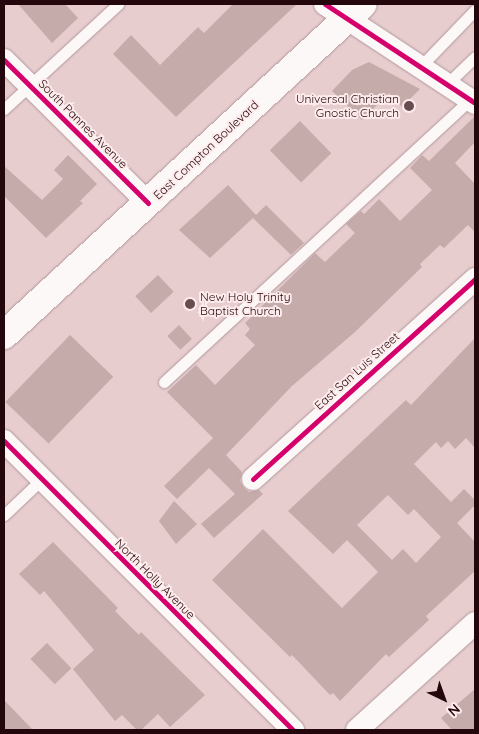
<!DOCTYPE html>
<html>
<head>
<meta charset="utf-8">
<style>
  body { margin:0 }
  #map { position:relative; width:479px; height:734px; overflow:hidden; background:#e8cdcf; font-family:Quicksand,sans-serif }
  div>[style] { position:absolute }
  [style*='--x'] { left:calc(var(--x)*1px); top:calc(var(--y)*1px); width:calc(var(--w)*1px); rotate:calc(var(--a)*1deg) }
  .building>* { inset:0; background:#c5aba9; transform-origin:0 0 }
  .roads { filter:drop-shadow(0 0 1px #b1979a) drop-shadow(0 0 1px #b1979a) }
  .service>* { height:11px; margin:-5.5px; padding:0 5.5px; transform-origin:5.5px; border-radius:5.5px; background:#fcf8f8 }
  .minor>* { height:22px; margin:-11px; padding:0 11px; transform-origin:11px; border-radius:11px; background:#fcf8f8 }
  .secondary>* { height:28px; margin:-14px; padding:0 14px; transform-origin:14px; border-radius:14px; background:#fcf8f8 }
  .cycleway>* { height:5px; margin:-2.5px; padding:0 2.5px; transform-origin:2.5px; border-radius:2.5px; background:#d6006c }
  .dots>* { width:14px; height:14px; translate:-50% -50%; box-sizing:border-box; border:2px solid #feeced; border-radius:50% }
  span { translate:-50% -50%; white-space:nowrap; text-align:center; line-height:1.15; -webkit-text-stroke:4px #feeced; paint-order:stroke }
  .poi-label { font-size:12px; color:#24070c }
  .right { translate:-100% -50%; text-align:right }
  .left { translate:0 -50%; text-align:left }
  .street-label { font-size:12px; color:#24070c }
  .frame { position:absolute; inset:0; border:5px solid #24070c; pointer-events:none }
  .north { position:absolute; left:419px; top:674px; width:50px; height:50px; -webkit-text-stroke:4px #feeced; paint-order:stroke; rotate:138deg; font-size:14px; font-weight:700; line-height:20px; text-align:center; color:#24070c }
  .north::after { content:''; display:block; margin:auto; width:18px; height:22px; background:#24070c; clip-path:polygon(50% 0,100% 100%,50% 72%,0 100%) }
</style>
</head>
<body>
<div id="map">
  <div class="building">
    <div style="clip-path:polygon(18px 4px,65px 4px,78px 18px,52px 43px)"></div>
    <div style="clip-path:polygon(233px 4px,297px 4px,176px 117px,113px 54px,131px 35px,160px 65px,198px 27px,204px 33px)"></div>
    <div style="clip-path:polygon(369px 62px,420px 89px,402px 107px,389px 93px,362px 120px,332px 91px,352px 70px)"></div>
    <div style="clip-path:polygon(475px 116px,475px 142px,455px 163px,475px 184px,475px 232px,468px 225px,444px 248px,440px 245px,420px 264px,422px 267px,355px 332px,292px 386px,226px 455px,242px 472px,240px 481px,244px 488px,249px 492px,259px 490px,263px 494px,214px 538px,201px 524px,235px 494px,209px 468px,177px 499px,164px 486px,213px 438px,167px 392px,196px 365px,215px 385px,255px 345px,245px 335px,250px 329px,245px 323px,315px 253px,325px 262px,355px 233px,346px 224px,361px 211px,364px 214px,379px 199px,400px 221px,432px 190px,410px 168px,422px 155px,429px 161px)"></div>
    <div style="left:300px;top:121px;width:45px;height:42px;rotate:46deg"></div>
    <div style="clip-path:polygon(68px 155px,97px 184px,80px 201px,83px 203px,46px 238px,4px 196px,4px 166px,42px 200px,63px 179px,54px 170px)"></div>
    <div style="clip-path:polygon(228px 185px,256px 215px,266px 205px,304px 243px,291px 255px,253px 218px,210px 258px,179px 230px)"></div>
    <div style="left:158px;top:275px;width:23px;height:31px;rotate:47deg"></div>
    <div style="left:179px;top:325px;width:19px;height:16px;rotate:47deg"></div>
    <div style="left:70px;top:335px;width:60px;height:93px;rotate:44deg"></div>
    <div style="clip-path:polygon(evenodd,475px 338px,475px 448px,466px 438px,455px 449px,448px 441px,441px 448px,436px 442px,414px 464px,451px 502px,464px 489px,475px 500px,475px 505px,457px 523px,475px 542px,475px 571px,426px 616px,429px 620px,389px 657px,386px 654px,340px 701px,333px 693px,330px 695px,292px 655px,290px 657px,212px 580px,263px 529px,342px 608px,378px 572px,347px 540px,333px 554px,288px 511px,406px 400px,411px 405px,475px 338px,388px 495px,408px 515px,414px 509px,441px 537px,416px 563px,403px 549px,392px 560px,357px 525px,388px 495px)"></div>
    <div style="clip-path:polygon(174px 501px,197px 524px,176px 544px,159px 521px)"></div>
    <div style="clip-path:polygon(53px 542px,118px 608px,115px 611px,139px 635px,141px 632px,205px 695px,170px 727px,158px 714px,141px 730px,137px 730px,122px 715px,115px 721px,73px 669px,94px 650px,44px 591px,40px 595px,19px 574px)"></div>
    <div style="left:47px;top:643px;width:35px;height:23px;rotate:46deg"></div>
    <div style="clip-path:polygon(475px 689px,475px 730px,452px 730px,441px 718px)"></div>
    <div style="clip-path:polygon(4px 700px,33px 730px,4px 730px)"></div>
  </div>
  <div class="roads">
    <div class="service">
      <div style="--x:420;--y:67;--w:79;--a:-46"></div>
      <div style="--x:447;--y:84;--w:39;--a:-44"></div>
      <div style="--x:4;--y:109;--w:155;--a:-42.6"></div>
      <div style="--x:164;--y:382;--w:416;--a:-42.7"></div>
      <div style="--x:4;--y:515;--w:52;--a:-43.5"></div>
    </div>
    <div class="minor">
      <div style="--x:325;--y:4;--w:180;--a:33.4"></div>
      <div style="--x:4;--y:60;--w:203;--a:44.8"></div>
      <div style="--x:4;--y:441;--w:409;--a:45"></div>
      <div style="--x:253;--y:479;--w:299;--a:-42"></div>
      <div style="--x:357;--y:730;--w:159;--a:-42.2"></div>
    </div>
    <div class="secondary">
      <div style="--x:4;--y:335;--w:488;--a:-42.7"></div>
    </div>
  </div>
  <div class="cycleway">
    <div style="--x:325;--y:4;--w:180;--a:33.4"></div>
    <div style="--x:4;--y:60;--w:203;--a:44.8"></div>
    <div style="--x:4;--y:441;--w:409;--a:45"></div>
    <div style="--x:253;--y:479;--w:299;--a:-42"></div>
  </div>
  <div class="dots">
    <div style="left:409px;top:106px;background:#694c50"></div>
    <div style="left:190px;top:304px;background:#694c50"></div>
  </div>
  <div class="poi-label">
    <span class="right" style="left:399px;top:106px">Universal Christian<br>Gnostic Church</span>
    <span class="left" style="left:200px;top:304px">New Holy Trinity<br>Baptist Church</span>
  </div>
  <div class="street-label">
    <span style="left:83px;top:124px;rotate:45deg">South Pannes Avenue</span>
    <span style="left:206px;top:150px;rotate:-43deg">East Compton Boulevard</span>
    <span style="left:357px;top:371px;rotate:-42deg">East San Luis Street</span>
    <span style="left:155px;top:579px;rotate:45deg">North Holly Avenue</span>
  </div>
  <div class="frame"></div>
  <div class="north">N</div>
</div>
</body>
</html>
